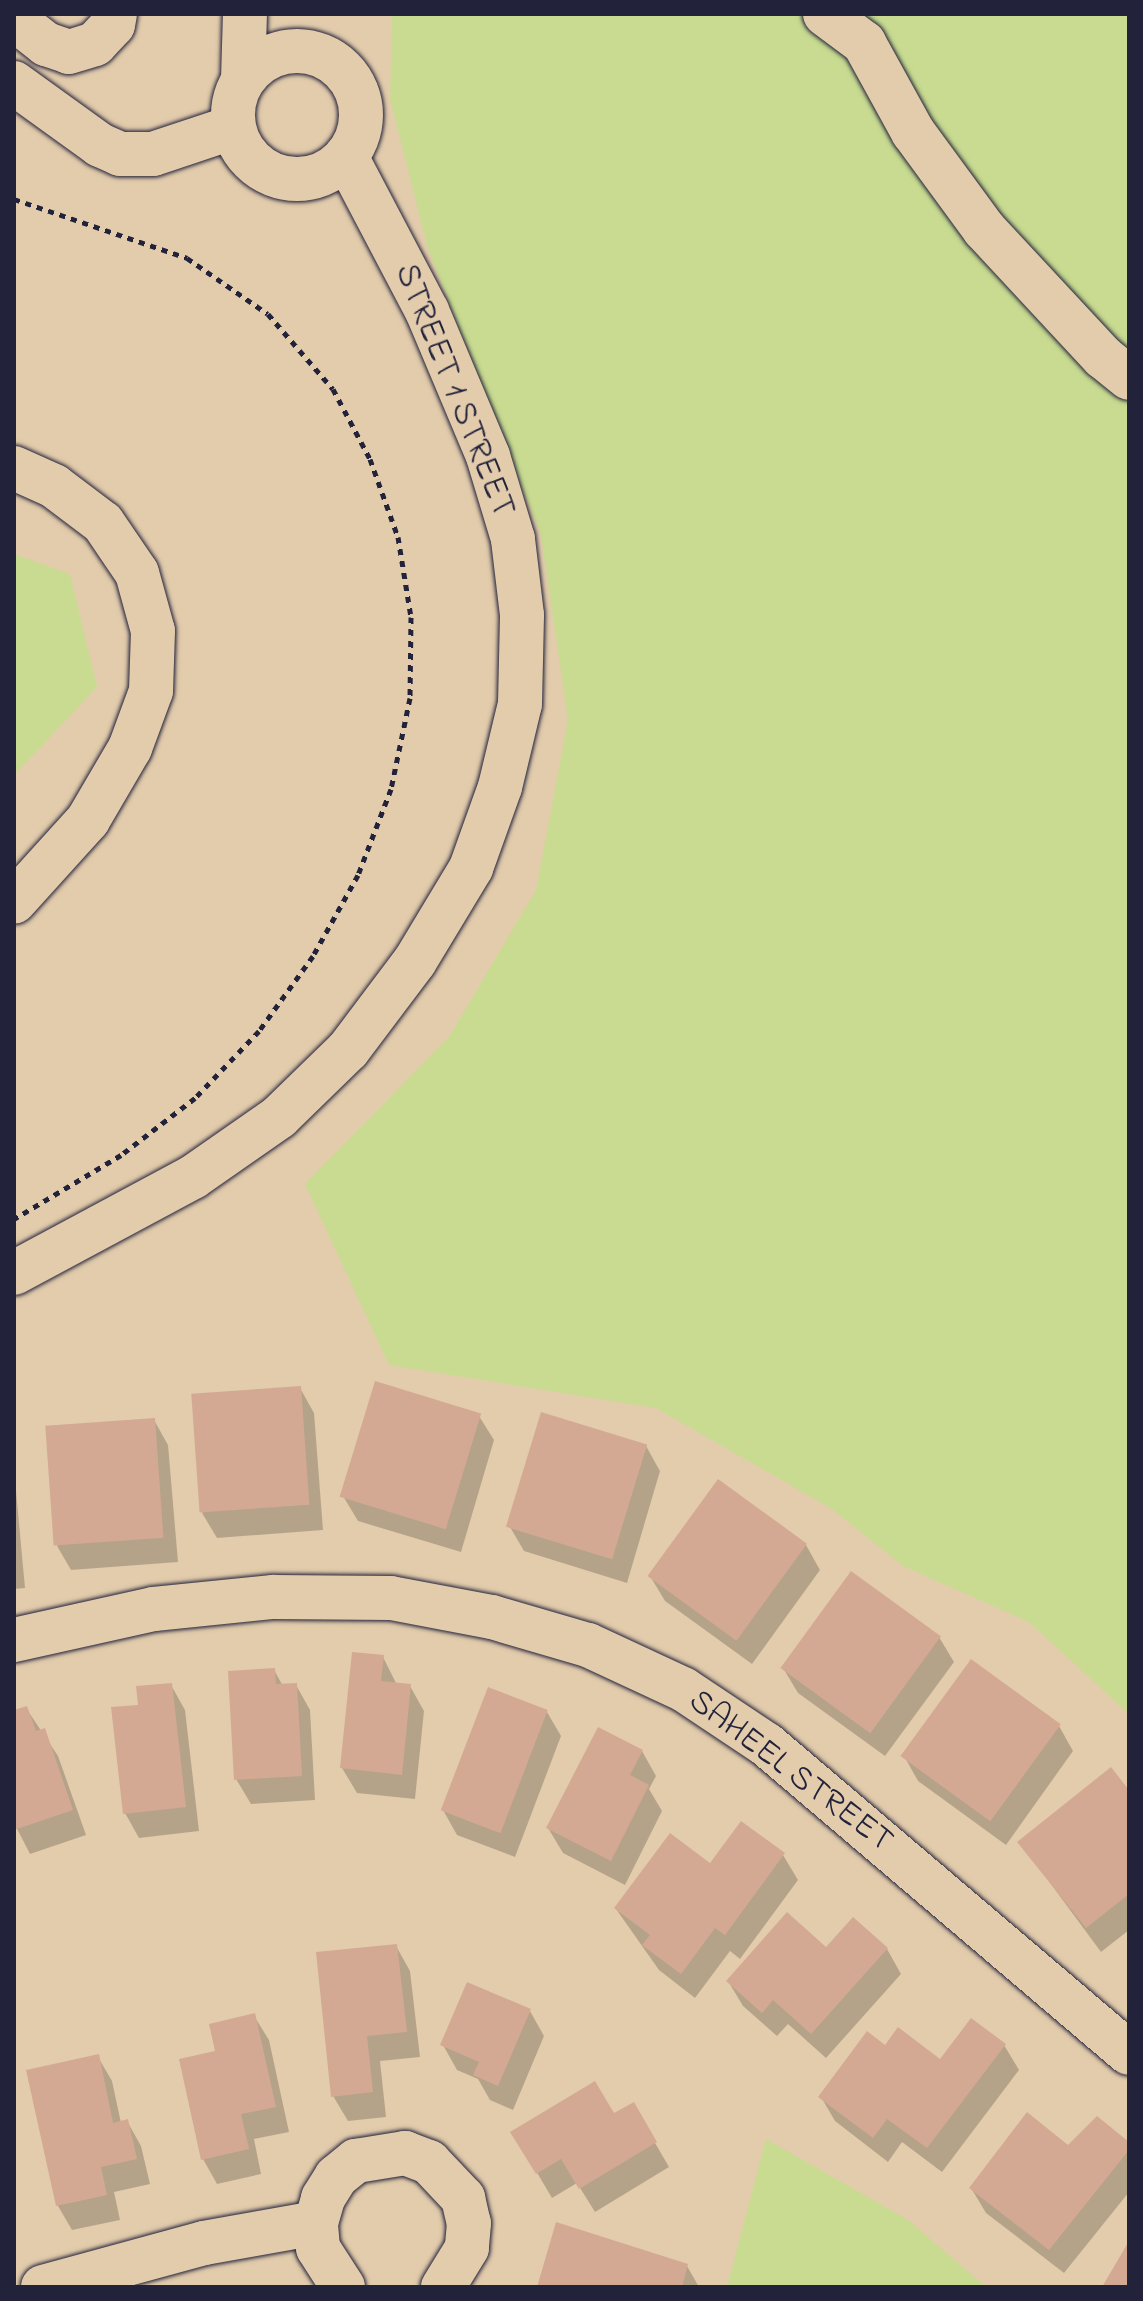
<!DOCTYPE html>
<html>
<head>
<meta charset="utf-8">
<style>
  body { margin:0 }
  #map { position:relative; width:1143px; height:2301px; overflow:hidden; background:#e3ccac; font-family:"Indie Flower",sans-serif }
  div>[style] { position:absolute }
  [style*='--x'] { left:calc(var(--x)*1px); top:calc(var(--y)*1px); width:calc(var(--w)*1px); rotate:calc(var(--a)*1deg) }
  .green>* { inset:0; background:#c8db90 }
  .shadow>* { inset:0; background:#0003 }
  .building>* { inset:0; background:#d4a993; transform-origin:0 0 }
  .path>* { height:5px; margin-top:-2.5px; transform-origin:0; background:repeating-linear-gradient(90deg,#22223b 0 6px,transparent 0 12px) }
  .roads { filter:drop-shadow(0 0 2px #22223b) drop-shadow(0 0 2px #22223b) }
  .minor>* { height:44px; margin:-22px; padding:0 22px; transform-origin:22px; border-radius:22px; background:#e3ccac }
  .minor>.ring { margin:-22px; padding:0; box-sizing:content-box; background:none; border:44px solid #e3ccac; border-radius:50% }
  span { translate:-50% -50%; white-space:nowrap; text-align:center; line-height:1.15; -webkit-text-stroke:8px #e3ccac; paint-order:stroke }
  .street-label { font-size:34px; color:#22223b }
  .frame { position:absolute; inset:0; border:16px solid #22223b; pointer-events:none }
</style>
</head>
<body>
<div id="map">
  <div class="green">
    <div style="clip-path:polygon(392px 14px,1129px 14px,1129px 1714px,1029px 1622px,903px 1566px,832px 1509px,656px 1408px,389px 1365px,305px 1184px,449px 1037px,536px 890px,568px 720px,541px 535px,428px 249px,390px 99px)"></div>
    <div style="clip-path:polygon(14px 554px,70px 574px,97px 687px,14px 775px)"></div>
    <div style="clip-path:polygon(766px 2139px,908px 2220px,986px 2287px,727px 2287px)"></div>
  </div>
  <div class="shadow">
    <div style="clip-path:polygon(300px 1388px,314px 1413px,323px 1530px,217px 1538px,202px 1513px)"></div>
    <div style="clip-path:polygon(479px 1416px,494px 1440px,461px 1552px,358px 1521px,343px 1496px)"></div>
    <div style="clip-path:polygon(154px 1420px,168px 1445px,178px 1562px,71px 1570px,57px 1546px)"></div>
    <div style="clip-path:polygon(646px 1446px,660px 1471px,627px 1583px,524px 1551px,510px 1527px)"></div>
    <div style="clip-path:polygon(14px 1469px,25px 1588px,14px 1589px)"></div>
    <div style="clip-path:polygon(806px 1545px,820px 1570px,752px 1664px,665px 1601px,650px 1576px)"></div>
    <div style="clip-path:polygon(939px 1637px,954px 1662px,885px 1756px,798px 1693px,783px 1668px)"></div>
    <div style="clip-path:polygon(383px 1657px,397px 1685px,410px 1686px,424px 1711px,415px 1799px,357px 1793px,342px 1768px)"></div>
    <div style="clip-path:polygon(274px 1670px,283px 1686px,296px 1685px,310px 1710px,315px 1800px,251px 1804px,236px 1779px)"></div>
    <div style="clip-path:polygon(171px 1685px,185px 1710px,199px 1831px,139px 1838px,125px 1813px,141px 1707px)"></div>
    <div style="clip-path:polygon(26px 1708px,58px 1756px,86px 1835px,30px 1854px,14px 1823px,14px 1712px)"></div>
    <div style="clip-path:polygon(547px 1712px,561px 1736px,515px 1857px,457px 1835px,443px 1810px)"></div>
    <div style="clip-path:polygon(1059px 1726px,1073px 1751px,1006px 1845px,918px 1781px,904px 1756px)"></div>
    <div style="clip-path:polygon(642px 1751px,656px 1776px,649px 1789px,662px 1811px,625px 1885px,563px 1853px,548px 1828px)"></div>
    <div style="clip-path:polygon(1129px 1793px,1129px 1930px,1101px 1952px,1020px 1842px)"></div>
    <div style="clip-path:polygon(783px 1855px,798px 1880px,740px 1959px,730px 1951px,695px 1998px,659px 1970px,616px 1909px,711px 1866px)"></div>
    <div style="clip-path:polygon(853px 1920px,887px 1949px,901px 1974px,826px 2058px,788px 2024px,777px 2036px,743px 2006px,728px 1981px,826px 1950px)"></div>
    <div style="clip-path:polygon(396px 1946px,410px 1971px,420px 2057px,380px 2061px,386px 2117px,348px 2121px,333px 2096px)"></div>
    <div style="clip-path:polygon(530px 2011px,544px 2036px,513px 2110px,490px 2100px,478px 2079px,457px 2070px,443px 2045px)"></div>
    <div style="clip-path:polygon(254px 2016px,269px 2040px,289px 2132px,254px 2139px,261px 2174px,217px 2184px,203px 2159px,217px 2052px)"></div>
    <div style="clip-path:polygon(1004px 2045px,1019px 2070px,942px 2172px,902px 2142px,888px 2162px,835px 2121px,821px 2097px,885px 2048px,940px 2062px)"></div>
    <div style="clip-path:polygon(98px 2057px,112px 2081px,121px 2123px,127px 2121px,141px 2146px,150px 2184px,114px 2192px,120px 2220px,72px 2230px,58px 2206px,29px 2072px)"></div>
    <div style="clip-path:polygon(633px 2105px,669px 2167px,595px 2212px,577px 2183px,552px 2198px,513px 2132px,613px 2116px)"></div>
    <div style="clip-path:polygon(1129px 2145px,1129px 2192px,1064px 2273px,986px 2213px,971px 2188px,1068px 2148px)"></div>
    <div style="clip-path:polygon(687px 2266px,699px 2287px,539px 2287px)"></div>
  </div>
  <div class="building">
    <div style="left:375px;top:1381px;width:111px;height:121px;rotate:17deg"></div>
    <div style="left:301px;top:1386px;width:119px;height:110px;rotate:86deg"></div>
    <div style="left:541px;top:1412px;width:111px;height:120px;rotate:17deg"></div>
    <div style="left:155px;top:1418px;width:120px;height:110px;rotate:86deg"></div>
    <div style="left:718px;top:1479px;width:110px;height:120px;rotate:36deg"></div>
    <div style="left:851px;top:1571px;width:111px;height:120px;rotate:36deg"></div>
    <div style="clip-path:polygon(352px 1652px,384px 1655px,381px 1681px,411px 1684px,402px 1775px,340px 1768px)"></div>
    <div style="left:971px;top:1659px;width:111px;height:120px;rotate:36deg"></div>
    <div style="clip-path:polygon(275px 1668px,276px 1684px,297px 1683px,302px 1776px,234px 1780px,228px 1671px)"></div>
    <div style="clip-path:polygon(172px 1683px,186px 1807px,123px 1814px,111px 1707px,138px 1705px,136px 1686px)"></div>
    <div style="left:488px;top:1687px;width:64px;height:132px;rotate:21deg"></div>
    <div style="clip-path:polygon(27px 1706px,36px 1731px,45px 1728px,73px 1810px,14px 1830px,14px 1710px)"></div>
    <div style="clip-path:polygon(598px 1727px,643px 1750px,630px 1775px,649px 1785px,611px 1861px,546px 1828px)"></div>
    <div style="clip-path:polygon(1111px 1767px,1129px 1790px,1129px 1894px,1086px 1928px,1017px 1842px)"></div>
    <div style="clip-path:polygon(741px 1821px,785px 1853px,725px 1935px,715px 1928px,681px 1974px,642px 1945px,650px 1935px,614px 1908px,670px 1833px,710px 1863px)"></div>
    <div style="clip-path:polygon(787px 1912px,826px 1947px,853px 1917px,888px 1948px,811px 2034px,773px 2000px,762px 2013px,726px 1981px)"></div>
    <div style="clip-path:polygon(397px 1944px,407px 2032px,367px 2036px,373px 2092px,331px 2097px,316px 1952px)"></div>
    <div style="clip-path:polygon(467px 1982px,531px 2009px,498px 2086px,473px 2075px,479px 2062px,440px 2045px)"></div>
    <div style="clip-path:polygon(255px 2013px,276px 2107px,241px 2114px,249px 2149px,201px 2160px,179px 2059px,215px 2051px,209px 2024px)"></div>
    <div style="clip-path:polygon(971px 2018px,1006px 2044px,927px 2148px,887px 2119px,873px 2138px,818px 2097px,867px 2031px,885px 2045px,898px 2027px,940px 2059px)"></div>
    <div style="clip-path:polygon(99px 2054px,113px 2123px,128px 2119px,137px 2159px,101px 2167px,107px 2195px,56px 2206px,26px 2070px)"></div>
    <div style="clip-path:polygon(595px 2081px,614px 2113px,634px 2102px,657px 2142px,579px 2189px,561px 2159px,536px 2174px,510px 2132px)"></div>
    <div style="clip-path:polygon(1027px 2112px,1068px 2145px,1097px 2116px,1129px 2142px,1129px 2150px,1049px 2250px,969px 2188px)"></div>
    <div style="clip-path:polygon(556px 2222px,688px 2264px,682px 2287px,537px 2287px)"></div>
    <div style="clip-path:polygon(1129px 2241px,1129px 2287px,1102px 2287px)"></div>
  </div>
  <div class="path">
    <div style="--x:14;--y:199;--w:183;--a:18.8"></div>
    <div style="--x:187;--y:258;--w:98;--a:34.7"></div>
    <div style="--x:268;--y:314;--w:99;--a:49.1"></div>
    <div style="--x:333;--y:389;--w:79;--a:62.1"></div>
    <div style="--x:370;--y:459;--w:83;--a:70.3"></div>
    <div style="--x:398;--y:537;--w:81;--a:80.8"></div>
    <div style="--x:411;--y:617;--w:81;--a:90.7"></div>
    <div style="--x:410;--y:698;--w:93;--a:101.8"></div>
    <div style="--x:391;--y:789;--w:92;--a:111"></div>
    <div style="--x:358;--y:875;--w:93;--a:119.1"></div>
    <div style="--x:313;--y:956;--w:92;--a:125.8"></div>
    <div style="--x:259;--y:1031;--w:93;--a:133.7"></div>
    <div style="--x:195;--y:1098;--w:93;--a:142.4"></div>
    <div style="--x:121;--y:1155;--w:125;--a:149.1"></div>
  </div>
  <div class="roads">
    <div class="minor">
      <div style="--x:825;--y:14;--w:49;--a:36.6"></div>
      <div style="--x:864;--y:43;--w:102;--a:61.2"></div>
      <div style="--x:913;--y:132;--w:120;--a:53.8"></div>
      <div style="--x:984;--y:229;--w:175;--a:47.1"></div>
      <div style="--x:1103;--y:357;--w:33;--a:39"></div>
      <div style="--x:14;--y:19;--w:41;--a:38"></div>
      <div style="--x:46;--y:44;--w:24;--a:19"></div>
      <div style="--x:69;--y:52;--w:27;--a:-17"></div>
      <div style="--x:95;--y:44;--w:26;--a:-47"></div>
      <div style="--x:113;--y:25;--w:11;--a:-80"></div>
      <div class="ring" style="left:233px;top:51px;width:84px;height:84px"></div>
      <div style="--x:243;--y:80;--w:66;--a:-88.3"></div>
      <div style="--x:14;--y:83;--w:106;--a:35.8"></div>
      <div style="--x:100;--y:145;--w:22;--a:24"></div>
      <div style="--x:120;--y:154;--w:33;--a:0"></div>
      <div style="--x:153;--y:154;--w:85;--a:-18.4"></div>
      <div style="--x:14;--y:468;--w:44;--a:24.2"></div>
      <div style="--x:54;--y:486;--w:61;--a:37.1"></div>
      <div style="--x:103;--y:523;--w:60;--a:55.8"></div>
      <div style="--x:137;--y:573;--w:60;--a:74.6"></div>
      <div style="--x:153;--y:631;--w:60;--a:91.9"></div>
      <div style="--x:151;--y:691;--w:61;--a:110.2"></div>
      <div style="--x:130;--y:748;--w:83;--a:120.3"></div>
      <div style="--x:88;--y:820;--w:110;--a:132.1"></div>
      <div style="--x:14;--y:1273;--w:203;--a:-28.2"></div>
      <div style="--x:193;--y:1177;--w:105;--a:-34.9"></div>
      <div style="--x:279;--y:1117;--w:96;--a:-44.2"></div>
      <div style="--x:348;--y:1050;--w:111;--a:-53"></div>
      <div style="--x:415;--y:961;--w:109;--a:-58.9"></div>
      <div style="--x:471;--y:868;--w:86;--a:-70.3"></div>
      <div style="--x:500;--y:787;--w:85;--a:-76.5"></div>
      <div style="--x:520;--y:704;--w:89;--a:-88.7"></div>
      <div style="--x:522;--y:615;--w:77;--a:-96.8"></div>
      <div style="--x:513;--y:539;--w:87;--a:-106.8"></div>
      <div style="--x:488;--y:456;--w:157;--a:-112.8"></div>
      <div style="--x:427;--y:311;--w:174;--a:-117.7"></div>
      <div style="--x:14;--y:1640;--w:143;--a:-12.5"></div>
      <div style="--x:154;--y:1609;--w:120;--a:-5.8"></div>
      <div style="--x:273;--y:1597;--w:118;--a:0.5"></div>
      <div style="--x:391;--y:1598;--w:103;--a:10.7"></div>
      <div style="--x:492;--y:1617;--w:100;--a:16.3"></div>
      <div style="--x:588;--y:1645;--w:105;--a:24.9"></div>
      <div style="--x:683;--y:1689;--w:101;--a:33.7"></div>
      <div style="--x:767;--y:1745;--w:475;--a:40.4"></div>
      <div style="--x:43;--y:2287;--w:167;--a:-15.3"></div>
      <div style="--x:204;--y:2243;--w:114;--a:-10.1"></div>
      <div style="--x:343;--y:2287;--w:46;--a:-122.7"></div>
      <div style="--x:318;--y:2248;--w:25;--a:-95"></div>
      <div style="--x:316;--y:2223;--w:26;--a:-74"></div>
      <div style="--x:323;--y:2198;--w:25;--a:-58"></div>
      <div style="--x:336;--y:2177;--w:26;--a:-39"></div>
      <div style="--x:356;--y:2161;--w:50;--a:-9.3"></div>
      <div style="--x:405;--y:2153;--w:26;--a:21"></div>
      <div style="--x:429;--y:2162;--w:50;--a:46.6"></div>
      <div style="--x:463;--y:2198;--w:26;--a:77"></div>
      <div style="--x:469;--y:2223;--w:25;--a:95"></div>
      <div style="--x:467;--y:2248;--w:46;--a:121.6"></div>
    </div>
  </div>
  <div class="street-label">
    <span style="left:453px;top:391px;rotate:68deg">STREET 1 STREET</span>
    <span style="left:790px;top:1772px;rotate:37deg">SAHEEL STREET</span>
  </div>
  <div class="frame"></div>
</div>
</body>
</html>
